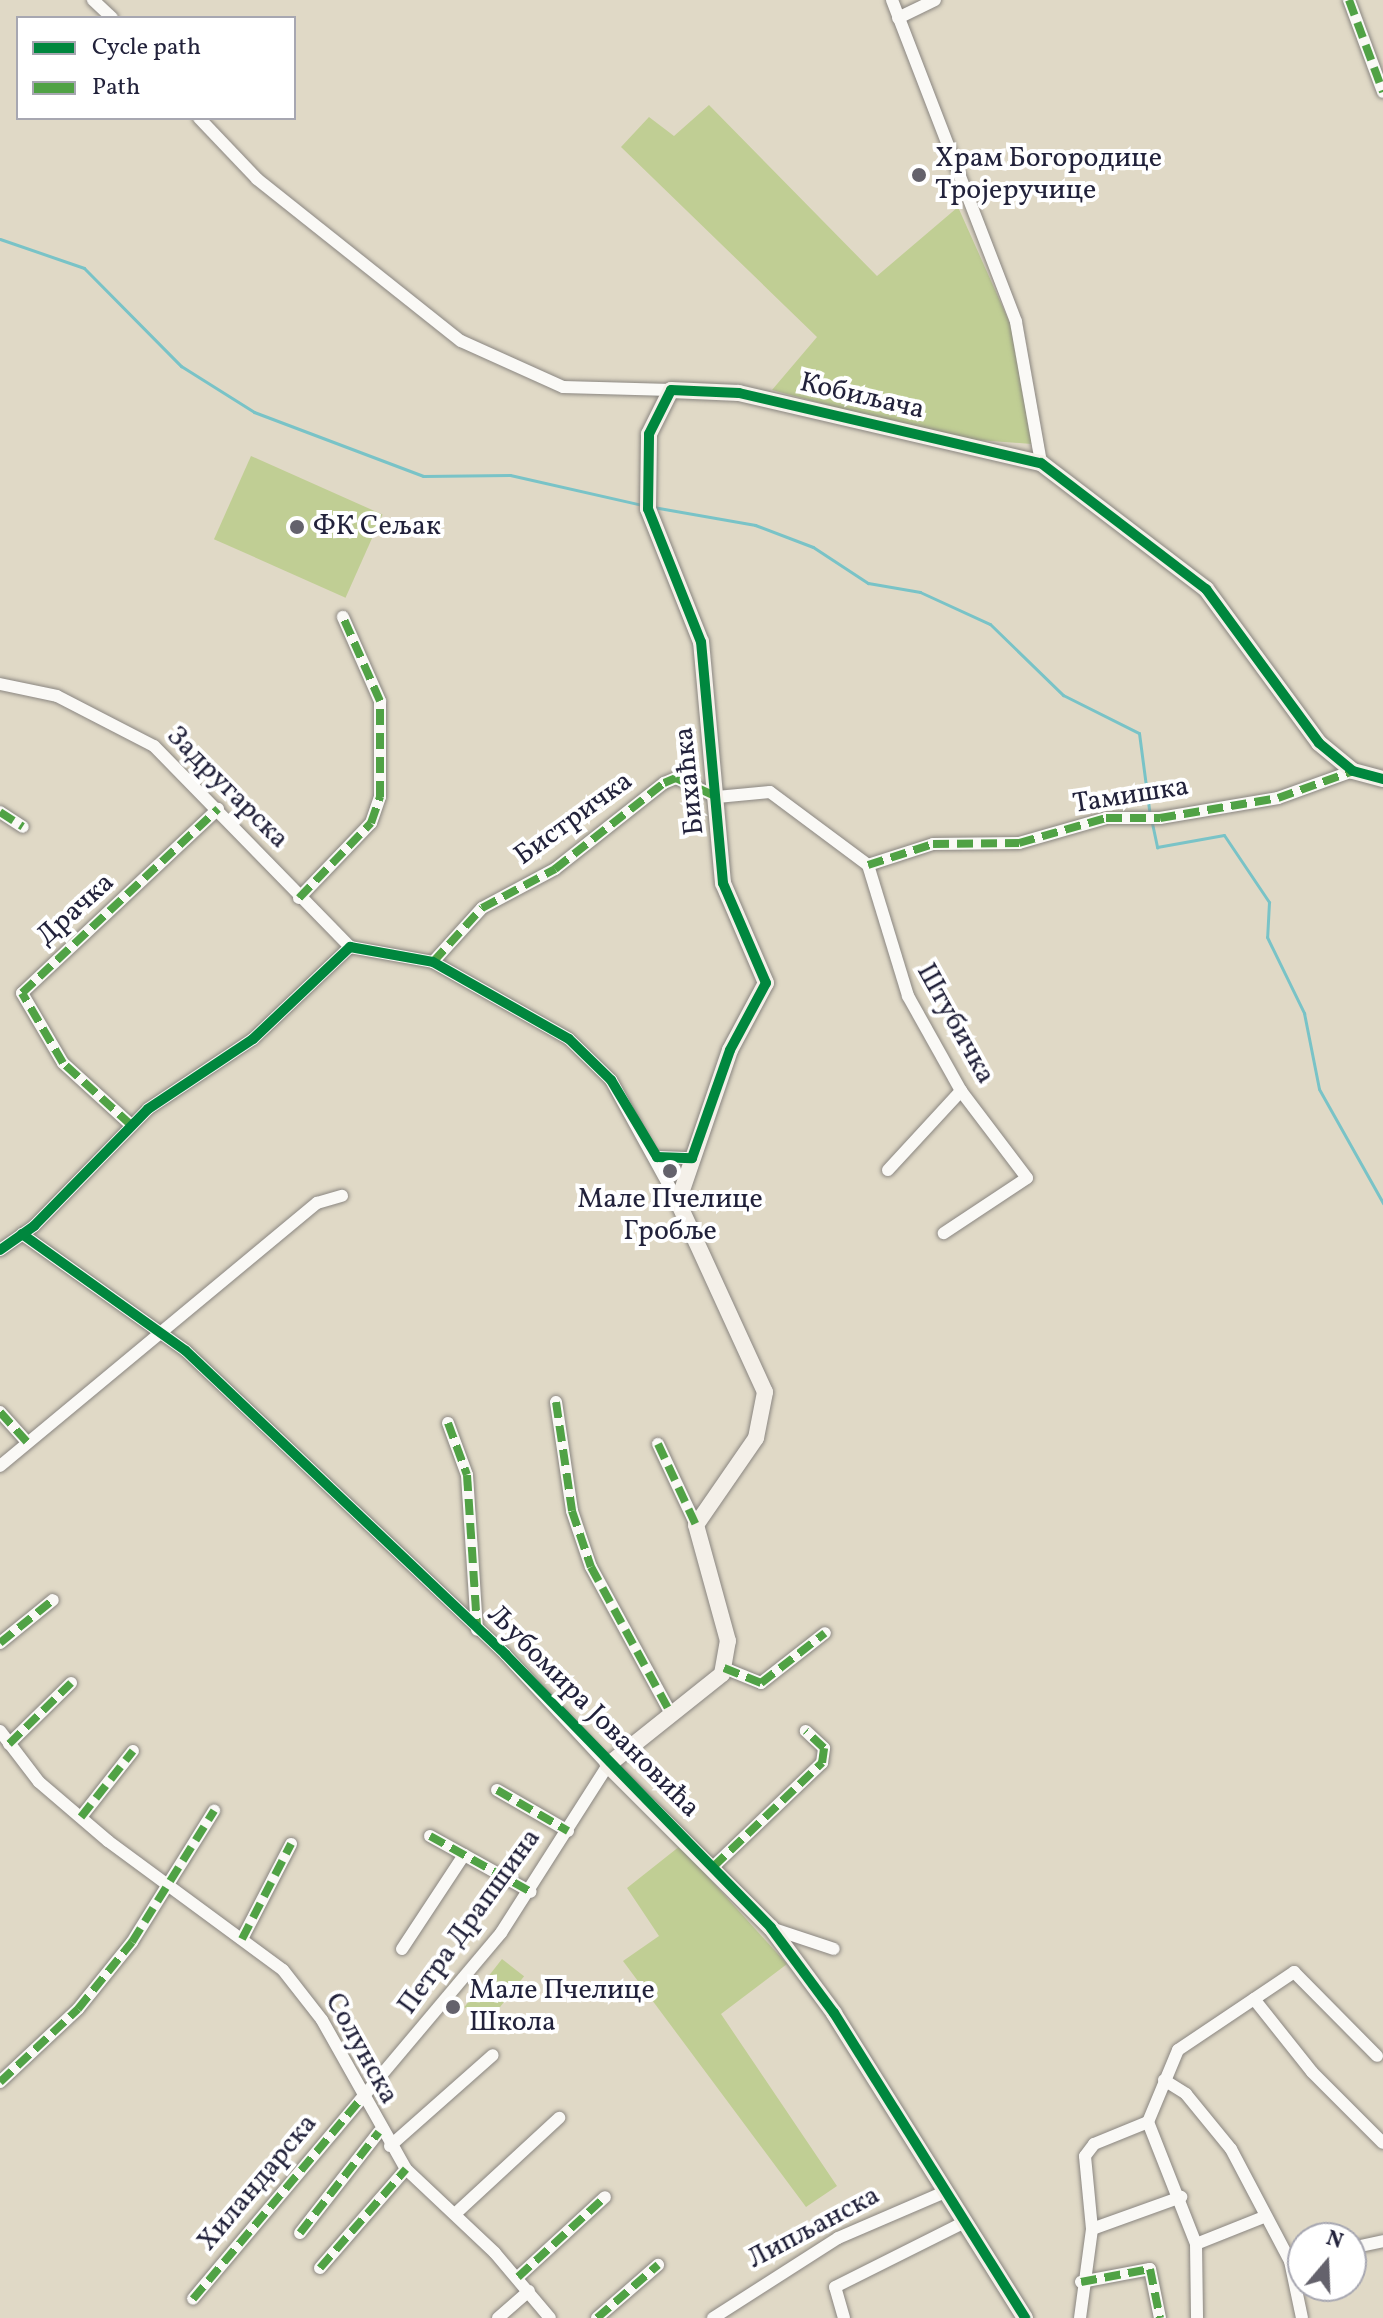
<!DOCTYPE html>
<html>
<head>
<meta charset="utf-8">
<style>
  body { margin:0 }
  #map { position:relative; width:1383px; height:2318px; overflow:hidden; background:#e0d9c6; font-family:Vollkorn,serif }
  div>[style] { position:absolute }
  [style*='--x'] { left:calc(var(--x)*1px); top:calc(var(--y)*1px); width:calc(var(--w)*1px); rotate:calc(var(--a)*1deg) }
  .green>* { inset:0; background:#c0ce94; transform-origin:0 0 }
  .stream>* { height:3px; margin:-1.5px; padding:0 1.5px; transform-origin:1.5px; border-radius:1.5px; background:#79c3c7 }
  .roads { filter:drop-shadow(0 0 2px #8a8681) drop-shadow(0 0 2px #8a8681) }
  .street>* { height:12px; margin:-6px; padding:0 6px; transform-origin:6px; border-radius:6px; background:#faf9f6 }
  .secondary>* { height:16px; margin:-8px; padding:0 8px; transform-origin:8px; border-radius:8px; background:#f4f0e9 }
  .quiet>* { height:8px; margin-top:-4px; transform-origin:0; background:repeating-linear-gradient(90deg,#50a245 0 16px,transparent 0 24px) }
  .cycleway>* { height:10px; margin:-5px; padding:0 5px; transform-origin:5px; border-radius:5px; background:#00873e }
  .dots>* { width:22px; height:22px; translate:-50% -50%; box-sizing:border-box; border:4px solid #fff; border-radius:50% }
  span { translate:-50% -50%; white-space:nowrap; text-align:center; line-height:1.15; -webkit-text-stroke:8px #fff; paint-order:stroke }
  .poi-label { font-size:28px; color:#22223b }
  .left { translate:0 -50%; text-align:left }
  .street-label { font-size:28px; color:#22223b }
  .legend { position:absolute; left:16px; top:16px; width:280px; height:104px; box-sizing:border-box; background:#fff; border:2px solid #a7a7b1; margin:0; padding:10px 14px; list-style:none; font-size:24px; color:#22223b }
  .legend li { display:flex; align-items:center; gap:16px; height:40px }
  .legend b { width:40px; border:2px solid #a7a7b1 }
  .north { position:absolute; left:1287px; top:2222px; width:80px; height:80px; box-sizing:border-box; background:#fff; border:2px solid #a7a7b1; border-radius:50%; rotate:19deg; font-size:22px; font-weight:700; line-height:32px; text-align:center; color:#22223b }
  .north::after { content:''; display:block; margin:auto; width:28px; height:36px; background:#64626c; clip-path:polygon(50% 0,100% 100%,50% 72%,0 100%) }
</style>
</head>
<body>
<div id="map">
  <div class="green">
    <div style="clip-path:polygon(709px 105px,877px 276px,958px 207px,1013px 330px,1032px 444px,950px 438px,772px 390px,817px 337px,621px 147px,649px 117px,674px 136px)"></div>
    <div style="left:251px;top:456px;width:144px;height:91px;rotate:24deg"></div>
    <div style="clip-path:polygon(680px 1846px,787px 1964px,721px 2014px,837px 2186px,806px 2207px,623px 1961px,659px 1936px,627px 1888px)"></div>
    <div style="left:502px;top:1959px;width:28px;height:61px;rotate:38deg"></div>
  </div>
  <div class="stream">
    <div style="--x:0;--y:239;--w:89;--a:19"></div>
    <div style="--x:84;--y:268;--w:138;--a:45.3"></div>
    <div style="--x:181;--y:366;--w:86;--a:32.2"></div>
    <div style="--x:254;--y:412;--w:181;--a:20.7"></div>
    <div style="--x:423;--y:476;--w:87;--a:-0.7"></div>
    <div style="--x:510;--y:475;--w:135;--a:12.8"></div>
    <div style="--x:653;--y:507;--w:104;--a:10"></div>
    <div style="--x:755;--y:525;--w:62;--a:20.8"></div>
    <div style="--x:813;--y:547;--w:66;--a:33.2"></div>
    <div style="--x:868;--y:583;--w:53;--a:9.8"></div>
    <div style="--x:920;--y:592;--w:77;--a:24.6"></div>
    <div style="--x:990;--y:624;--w:102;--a:44.2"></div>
    <div style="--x:1063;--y:695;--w:85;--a:26.6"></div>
    <div style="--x:1139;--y:733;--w:84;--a:82.5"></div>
    <div style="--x:1152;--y:823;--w:25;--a:78"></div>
    <div style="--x:1157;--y:847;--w:68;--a:-10.2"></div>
    <div style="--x:1224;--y:835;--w:81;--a:56.1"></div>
    <div style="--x:1269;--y:902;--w:35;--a:93"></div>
    <div style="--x:1267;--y:937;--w:85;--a:64"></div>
    <div style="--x:1304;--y:1013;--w:77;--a:78.8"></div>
    <div style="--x:1319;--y:1089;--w:131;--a:60.7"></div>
  </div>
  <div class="roads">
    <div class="street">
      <div style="--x:93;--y:0;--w:26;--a:43"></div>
      <div style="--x:892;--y:0;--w:345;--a:68.9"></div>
      <div style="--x:1016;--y:322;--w:143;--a:79.9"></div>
      <div style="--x:1349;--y:0;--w:98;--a:69.7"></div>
      <div style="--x:898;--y:18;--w:41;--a:-25.9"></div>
      <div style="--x:199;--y:118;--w:84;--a:46.4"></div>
      <div style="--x:257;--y:179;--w:260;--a:38.5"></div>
      <div style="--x:461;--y:341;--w:112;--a:24.3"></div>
      <div style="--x:563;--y:387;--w:108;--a:1.6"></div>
      <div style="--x:0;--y:684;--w:58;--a:11.9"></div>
      <div style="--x:57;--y:696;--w:109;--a:27.3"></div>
      <div style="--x:154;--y:746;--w:281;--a:45.7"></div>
      <div style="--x:350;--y:947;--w:84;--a:10.2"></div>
      <div style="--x:433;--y:962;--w:156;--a:29.5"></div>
      <div style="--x:569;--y:1039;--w:59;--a:44.3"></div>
      <div style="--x:611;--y:1080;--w:139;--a:61.2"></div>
      <div style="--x:0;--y:812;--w:27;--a:33"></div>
      <div style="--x:868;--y:865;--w:68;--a:-17.9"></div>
      <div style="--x:933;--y:844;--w:86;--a:-0.7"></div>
      <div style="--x:1019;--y:843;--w:91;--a:-16"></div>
      <div style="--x:1106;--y:818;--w:54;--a:0"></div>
      <div style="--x:1160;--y:818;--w:120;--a:-9.6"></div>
      <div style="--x:1278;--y:798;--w:80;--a:-19.8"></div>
      <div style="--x:299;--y:898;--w:104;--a:-46.2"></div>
      <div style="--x:371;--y:823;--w:28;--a:-71"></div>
      <div style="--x:380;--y:797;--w:96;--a:-90"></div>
      <div style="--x:380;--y:701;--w:92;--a:-113.8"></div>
      <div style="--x:433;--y:962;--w:73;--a:-47.8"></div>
      <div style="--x:482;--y:908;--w:83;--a:-28.1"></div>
      <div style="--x:555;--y:869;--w:139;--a:-38.3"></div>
      <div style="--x:664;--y:783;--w:13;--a:-23"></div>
      <div style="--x:676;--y:778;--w:45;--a:24.9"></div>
      <div style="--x:717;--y:797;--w:53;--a:-5.4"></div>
      <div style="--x:770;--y:792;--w:122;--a:36.7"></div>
      <div style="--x:868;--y:865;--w:137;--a:73"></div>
      <div style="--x:908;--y:996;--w:109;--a:60.8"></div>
      <div style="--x:961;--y:1091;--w:109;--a:52.8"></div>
      <div style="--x:1027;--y:1178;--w:100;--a:146.5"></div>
      <div style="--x:131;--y:1125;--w:92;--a:-137.6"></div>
      <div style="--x:63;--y:1063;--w:81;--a:-120.4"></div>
      <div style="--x:22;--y:993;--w:269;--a:-43.2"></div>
      <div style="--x:657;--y:1157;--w:35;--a:2"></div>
      <div style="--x:888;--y:1170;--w:108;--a:-47.3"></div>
      <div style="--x:22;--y:1234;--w:201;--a:35.5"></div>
      <div style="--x:186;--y:1351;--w:440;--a:43.5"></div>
      <div style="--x:505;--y:1654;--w:151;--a:47.1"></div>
      <div style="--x:608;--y:1765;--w:199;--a:122.5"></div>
      <div style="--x:501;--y:1933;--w:478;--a:130.1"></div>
      <div style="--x:0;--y:1250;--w:42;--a:-35.2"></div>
      <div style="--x:34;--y:1226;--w:163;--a:-45.7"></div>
      <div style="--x:148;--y:1109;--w:126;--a:-33.7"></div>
      <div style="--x:253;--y:1039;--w:134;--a:-43.5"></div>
      <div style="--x:556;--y:1402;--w:110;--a:81.6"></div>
      <div style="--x:572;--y:1511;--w:59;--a:71.3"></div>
      <div style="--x:591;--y:1567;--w:165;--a:61.4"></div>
      <div style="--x:0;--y:1412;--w:40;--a:48"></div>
      <div style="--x:448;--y:1423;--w:55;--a:69.9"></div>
      <div style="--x:467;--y:1475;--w:155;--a:86.3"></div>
      <div style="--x:658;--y:1444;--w:89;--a:64.9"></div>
      <div style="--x:0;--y:1466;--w:412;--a:-39.7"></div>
      <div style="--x:317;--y:1203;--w:26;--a:-16"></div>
      <div style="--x:0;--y:1643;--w:68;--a:-39.1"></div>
      <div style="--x:724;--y:1668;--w:40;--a:22"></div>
      <div style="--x:761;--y:1683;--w:81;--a:-38"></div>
      <div style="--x:0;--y:1731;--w:64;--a:52.6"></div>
      <div style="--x:39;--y:1782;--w:91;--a:40.5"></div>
      <div style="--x:108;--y:1841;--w:217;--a:36.4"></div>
      <div style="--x:283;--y:1970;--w:63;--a:52"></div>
      <div style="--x:322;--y:2020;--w:171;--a:60.6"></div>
      <div style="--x:406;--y:2169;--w:122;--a:43.3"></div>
      <div style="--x:495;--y:2253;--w:85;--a:49.8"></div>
      <div style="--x:9;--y:1744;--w:87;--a:-44.5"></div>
      <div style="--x:497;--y:1790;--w:82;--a:30"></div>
      <div style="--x:81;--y:1817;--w:84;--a:-51.8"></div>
      <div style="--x:430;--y:1836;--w:115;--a:29"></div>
      <div style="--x:713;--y:1867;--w:151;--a:-43.7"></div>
      <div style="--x:822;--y:1763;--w:15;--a:-82"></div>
      <div style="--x:824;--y:1748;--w:25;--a:-137"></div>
      <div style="--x:771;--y:1928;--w:66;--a:18.4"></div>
      <div style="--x:242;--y:1939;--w:107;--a:-62.7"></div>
      <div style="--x:402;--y:1949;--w:113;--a:-56.6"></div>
      <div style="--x:1254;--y:1999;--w:93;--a:51.5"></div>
      <div style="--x:1312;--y:2072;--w:100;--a:45"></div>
      <div style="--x:1164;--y:2080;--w:26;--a:32"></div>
      <div style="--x:1186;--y:2094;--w:71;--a:50.7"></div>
      <div style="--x:1231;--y:2149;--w:127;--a:62.2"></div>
      <div style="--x:1290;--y:2261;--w:58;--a:78.1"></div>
      <div style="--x:0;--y:2082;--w:107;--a:-43.1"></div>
      <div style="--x:78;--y:2009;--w:86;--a:-51.1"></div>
      <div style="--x:132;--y:1942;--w:155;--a:-58"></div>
      <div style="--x:1148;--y:2122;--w:131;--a:68.5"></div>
      <div style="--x:1196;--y:2244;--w:74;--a:89.2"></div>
      <div style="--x:390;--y:2146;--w:137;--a:-41.5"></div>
      <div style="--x:455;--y:2214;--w:142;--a:-42.7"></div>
      <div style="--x:1092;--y:2229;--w:95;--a:-19.8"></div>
      <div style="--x:300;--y:2233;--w:128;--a:-52"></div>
      <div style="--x:1196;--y:2244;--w:73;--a:-21.7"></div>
      <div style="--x:1351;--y:2248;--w:33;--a:-12"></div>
      <div style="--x:320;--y:2268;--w:131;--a:-49"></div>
      <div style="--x:518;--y:2277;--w:118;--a:-42.6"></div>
      <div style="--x:1081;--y:2282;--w:70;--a:-10.7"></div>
      <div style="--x:1150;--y:2269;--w:50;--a:78.5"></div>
      <div style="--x:498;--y:2318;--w:41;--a:-41.1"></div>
      <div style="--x:597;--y:2318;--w:81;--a:-41"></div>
      <div style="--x:713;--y:2318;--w:148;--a:-32.6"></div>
      <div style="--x:838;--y:2238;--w:116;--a:-23.3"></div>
      <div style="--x:844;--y:2318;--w:32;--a:-106"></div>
      <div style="--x:835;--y:2287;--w:141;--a:-26.6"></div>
      <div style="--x:1080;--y:2318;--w:90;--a:-82.3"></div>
      <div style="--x:1092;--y:2229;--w:73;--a:-95.5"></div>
      <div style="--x:1085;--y:2156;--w:15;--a:-53"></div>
      <div style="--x:1094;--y:2144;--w:58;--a:-22.2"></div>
      <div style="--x:1148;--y:2122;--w:78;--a:-67.4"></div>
      <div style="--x:1178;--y:2050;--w:140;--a:-33.9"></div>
      <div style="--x:1294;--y:1972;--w:118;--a:45.3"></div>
    </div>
    <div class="secondary">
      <div style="--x:1025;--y:2318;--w:360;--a:-122.1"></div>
      <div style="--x:834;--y:2013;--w:106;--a:-126.5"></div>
      <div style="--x:771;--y:1928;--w:231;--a:-135"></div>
      <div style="--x:608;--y:1765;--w:146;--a:-38.6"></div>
      <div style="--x:722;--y:1674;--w:34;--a:-80"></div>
      <div style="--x:728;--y:1641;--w:120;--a:-105.4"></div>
      <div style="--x:696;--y:1525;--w:106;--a:-55.4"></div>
      <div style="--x:756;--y:1438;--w:47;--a:-78.9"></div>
      <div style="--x:765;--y:1392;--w:209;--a:-114.6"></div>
      <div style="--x:678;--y:1202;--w:161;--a:-71.1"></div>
      <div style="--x:730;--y:1050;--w:76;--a:-61.8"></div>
      <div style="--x:766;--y:983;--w:109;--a:-113.3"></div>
      <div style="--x:723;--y:883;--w:242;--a:-95.2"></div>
      <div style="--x:701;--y:642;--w:143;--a:-111.7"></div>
      <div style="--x:648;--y:509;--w:75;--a:-89.2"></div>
      <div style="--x:649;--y:434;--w:49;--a:-63.4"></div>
      <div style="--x:671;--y:390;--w:68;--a:2.5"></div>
      <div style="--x:739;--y:393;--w:310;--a:13.1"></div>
      <div style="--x:1041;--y:463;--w:208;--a:37.4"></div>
      <div style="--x:1206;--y:589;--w:191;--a:53.7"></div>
      <div style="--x:1319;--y:743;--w:44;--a:39.5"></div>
      <div style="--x:1353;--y:771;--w:31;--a:15"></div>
    </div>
  </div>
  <div class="quiet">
    <div style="--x:1349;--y:0;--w:98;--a:69.7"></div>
    <div style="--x:0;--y:812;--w:27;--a:33"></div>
    <div style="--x:868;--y:865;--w:68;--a:-17.9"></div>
    <div style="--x:933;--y:844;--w:86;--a:-0.7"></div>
    <div style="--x:1019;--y:843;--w:91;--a:-16"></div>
    <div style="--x:1106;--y:818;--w:54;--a:0"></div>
    <div style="--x:1160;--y:818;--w:120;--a:-9.6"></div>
    <div style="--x:1278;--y:798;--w:80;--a:-19.8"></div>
    <div style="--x:299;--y:898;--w:104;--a:-46.2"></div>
    <div style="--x:371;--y:823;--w:28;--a:-71"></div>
    <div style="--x:380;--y:797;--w:96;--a:-90"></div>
    <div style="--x:380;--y:701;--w:92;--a:-113.8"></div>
    <div style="--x:433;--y:962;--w:73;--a:-47.8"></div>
    <div style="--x:482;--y:908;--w:83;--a:-28.1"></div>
    <div style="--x:555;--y:869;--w:139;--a:-38.3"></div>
    <div style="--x:664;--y:783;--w:13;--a:-23"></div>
    <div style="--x:676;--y:778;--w:45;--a:24.9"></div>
    <div style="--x:131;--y:1125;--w:92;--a:-137.6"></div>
    <div style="--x:63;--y:1063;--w:81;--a:-120.4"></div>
    <div style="--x:22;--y:993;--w:269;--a:-43.2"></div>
    <div style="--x:556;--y:1402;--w:110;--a:81.6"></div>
    <div style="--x:572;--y:1511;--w:59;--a:71.3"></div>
    <div style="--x:591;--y:1567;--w:165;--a:61.4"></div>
    <div style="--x:0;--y:1412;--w:40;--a:48"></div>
    <div style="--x:448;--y:1423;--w:55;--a:69.9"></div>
    <div style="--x:467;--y:1475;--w:152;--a:86.2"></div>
    <div style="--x:658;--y:1444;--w:89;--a:64.9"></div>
    <div style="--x:0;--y:1643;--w:68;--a:-39.1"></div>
    <div style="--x:724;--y:1668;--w:40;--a:22"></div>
    <div style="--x:761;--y:1683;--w:81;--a:-38"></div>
    <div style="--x:9;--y:1744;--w:87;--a:-44.5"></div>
    <div style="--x:497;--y:1790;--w:82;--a:30"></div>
    <div style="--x:81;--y:1817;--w:84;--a:-51.8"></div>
    <div style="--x:430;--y:1836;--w:115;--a:29"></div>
    <div style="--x:713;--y:1867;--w:151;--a:-43.7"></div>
    <div style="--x:822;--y:1763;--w:15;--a:-82"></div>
    <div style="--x:824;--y:1748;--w:25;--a:-137"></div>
    <div style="--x:242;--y:1939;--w:107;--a:-62.7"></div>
    <div style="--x:0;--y:2082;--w:107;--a:-43.1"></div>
    <div style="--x:78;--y:2009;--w:86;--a:-51.1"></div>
    <div style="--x:132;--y:1942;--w:155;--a:-58"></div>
    <div style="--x:300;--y:2233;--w:128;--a:-52"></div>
    <div style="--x:320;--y:2268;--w:131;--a:-49"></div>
    <div style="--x:518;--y:2277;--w:118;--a:-42.6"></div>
    <div style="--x:1081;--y:2282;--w:70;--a:-10.7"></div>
    <div style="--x:1150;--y:2269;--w:50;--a:78.5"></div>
    <div style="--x:193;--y:2299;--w:261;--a:-50"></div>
    <div style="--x:597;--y:2318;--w:81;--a:-41"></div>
  </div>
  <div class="cycleway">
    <div style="--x:22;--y:1234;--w:201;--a:35.5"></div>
    <div style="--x:186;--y:1351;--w:440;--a:43.5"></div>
    <div style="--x:505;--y:1654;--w:382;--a:45.8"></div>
    <div style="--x:771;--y:1928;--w:106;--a:53.5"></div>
    <div style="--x:834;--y:2013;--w:360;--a:57.9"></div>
    <div style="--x:0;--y:1250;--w:42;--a:-35.2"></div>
    <div style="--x:34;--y:1226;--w:163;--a:-45.7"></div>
    <div style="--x:148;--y:1109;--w:126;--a:-33.7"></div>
    <div style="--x:253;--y:1039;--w:134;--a:-43.5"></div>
    <div style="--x:350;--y:947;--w:84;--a:10.2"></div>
    <div style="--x:433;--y:962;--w:156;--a:29.5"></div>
    <div style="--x:569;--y:1039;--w:59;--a:44.3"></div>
    <div style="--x:611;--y:1080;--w:90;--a:59.1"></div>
    <div style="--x:657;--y:1157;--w:35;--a:2"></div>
    <div style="--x:692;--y:1158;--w:114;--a:-70.6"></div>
    <div style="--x:730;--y:1050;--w:76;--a:-61.8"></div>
    <div style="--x:766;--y:983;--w:109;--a:-113.3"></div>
    <div style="--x:723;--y:883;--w:242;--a:-95.2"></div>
    <div style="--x:701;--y:642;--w:143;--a:-111.7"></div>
    <div style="--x:648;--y:509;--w:75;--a:-89.2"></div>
    <div style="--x:649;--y:434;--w:49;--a:-63.4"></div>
    <div style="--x:671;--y:390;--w:68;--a:2.5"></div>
    <div style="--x:739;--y:393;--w:310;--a:13.1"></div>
    <div style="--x:1041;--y:463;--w:208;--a:37.4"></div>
    <div style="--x:1206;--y:589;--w:191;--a:53.7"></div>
    <div style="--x:1319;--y:743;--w:44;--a:39.5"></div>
    <div style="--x:1353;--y:771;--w:31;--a:15"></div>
  </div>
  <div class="dots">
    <div style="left:919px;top:175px;background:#64626c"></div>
    <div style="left:297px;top:527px;background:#64626c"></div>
    <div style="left:670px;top:1171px;background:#64626c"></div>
    <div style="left:453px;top:2007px;background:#64626c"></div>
  </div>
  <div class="poi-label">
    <span class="left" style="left:935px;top:175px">Храм Богородице<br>Тројеручице</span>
    <span class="left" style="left:313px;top:527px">ФК Сељак</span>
    <span style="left:670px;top:1216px">Мале Пчелице<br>Гробље</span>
    <span class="left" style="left:469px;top:2007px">Мале Пчелице<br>Школа</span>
  </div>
  <div class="street-label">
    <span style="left:862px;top:397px;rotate:13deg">Кобиљача</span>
    <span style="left:690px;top:781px;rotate:-96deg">Бихаћка</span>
    <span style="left:227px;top:788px;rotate:45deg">Задругарска</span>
    <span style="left:1131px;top:796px;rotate:-9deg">Тамишка</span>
    <span style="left:574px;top:819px;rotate:-36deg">Бистричка</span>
    <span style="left:76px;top:910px;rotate:-42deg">Драчка</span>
    <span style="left:955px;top:1024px;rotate:61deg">Штубичка</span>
    <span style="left:593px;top:1712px;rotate:45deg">Љубомира Јовановића</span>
    <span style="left:470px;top:1922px;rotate:-54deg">Петра Драпшина</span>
    <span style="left:361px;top:2049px;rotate:61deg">Солунска</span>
    <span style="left:258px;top:2183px;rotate:-50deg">Хиландарска</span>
    <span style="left:814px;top:2228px;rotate:-28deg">Липљанска</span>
  </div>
  <ul class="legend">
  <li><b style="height:10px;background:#00873e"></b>Cycle path</li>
  <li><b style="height:10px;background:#50a245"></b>Path</li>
  </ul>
  <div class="north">N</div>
</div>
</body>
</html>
